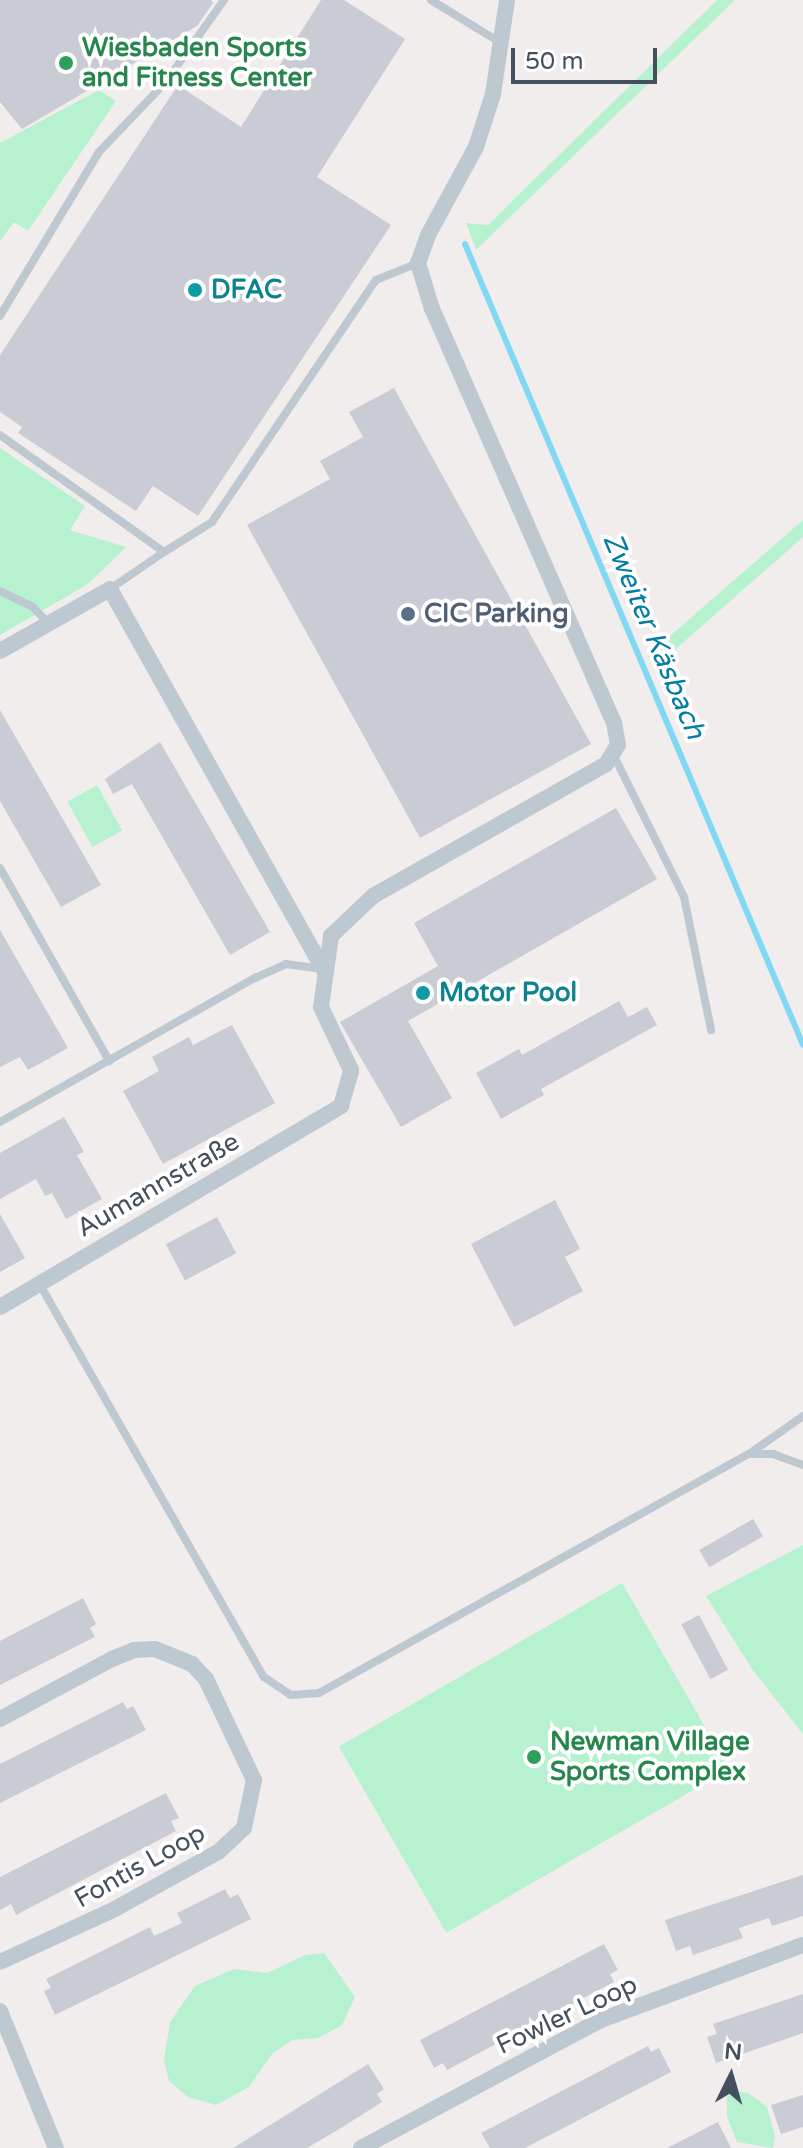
<!DOCTYPE html>
<html>
<head>
<meta charset="utf-8">
<style>
  body { margin:0 }
  #map { position:relative; width:803px; height:2148px; overflow:hidden; background:#f1eded; font-family:"Varela Round",sans-serif }
  div>[style] { position:absolute }
  [style*='--x'] { left:calc(var(--x)*1px); top:calc(var(--y)*1px); width:calc(var(--w)*1px); rotate:calc(var(--a)*1deg) }
  .green>* { inset:0; background:#b7f2d0; transform-origin:0 0 }
  .stream>* { height:6px; margin:-3px; padding:0 3px; transform-origin:3px; border-radius:3px; background:#81d8f3 }
  .building>* { inset:0; background:#c9ccd4; transform-origin:0 0 }
  .lane>* { height:8px; margin:-4px; padding:0 4px; transform-origin:4px; border-radius:4px; background:#bdc8d1 }
  .street>* { height:16px; margin:-8px; padding:0 8px; transform-origin:8px; border-radius:8px; background:#bdc8d1 }
  .dots>* { width:22px; height:22px; translate:-50% -50%; box-sizing:border-box; border:4px solid #fff; border-radius:50% }
  span { translate:-50% -50%; white-space:nowrap; text-align:center; line-height:1.15; -webkit-text-stroke:8px #fff; paint-order:stroke }
  .leisure-label { font-size:26px; color:#27864d; font-weight:700 }
  .left { translate:0 -50%; text-align:left }
  .culture-label { font-size:26px; color:#0d838f; font-weight:700 }
  .service-label { font-size:26px; color:#4e5e75; font-weight:700 }
  .street-label { font-size:26px; color:#44505d }
  .water-label { font-size:28px; color:#037da3; font-style:italic }
  .north { position:absolute; left:691px; top:2036px; width:80px; height:80px; -webkit-text-stroke:6px #fff; paint-order:stroke; rotate:5deg; font-size:22px; font-weight:700; line-height:32px; text-align:center; color:#44505d }
  .north::after { content:''; display:block; margin:auto; width:28px; height:36px; background:#44505d; clip-path:polygon(50% 0,100% 100%,50% 72%,0 100%) }
  .scale { position:absolute; left:511px; top:48px; width:146px; height:36px; box-sizing:border-box; border:4px solid #44505d; border-top:0; padding-left:10px; font-size:24px; line-height:28px; white-space:nowrap; color:#44505d; -webkit-text-stroke:6px #fff; paint-order:stroke }
</style>
</head>
<body>
<div id="map">
  <div class="green">
    <div style="clip-path:polygon(717px 0,735px 0,476px 250px,466px 223px,488px 225px)"></div>
    <div style="clip-path:polygon(99px 90px,116px 101px,28px 231px,14px 222px,0 241px,0 143px)"></div>
    <div style="clip-path:polygon(0 448px,85px 506px,70px 530px,126px 547px,88px 584px,0 635px)"></div>
    <div style="clip-path:polygon(803px 520px,803px 537px,660px 663px,647px 656px)"></div>
    <div style="left:97px;top:785px;width:52px;height:34px;rotate:61deg"></div>
    <div style="clip-path:polygon(803px 1545px,803px 1734px,752px 1669px,706px 1596px)"></div>
    <div style="left:622px;top:1583px;width:215px;height:327px;rotate:60deg"></div>
    <div style="clip-path:polygon(324px 1953px,355px 1997px,342px 2025px,318px 2038px,292px 2040px,272px 2054px,249px 2087px,216px 2105px,188px 2097px,169px 2081px,164px 2060px,170px 2022px,195px 1986px,234px 1969px,267px 1973px,305px 1955px)"></div>
    <div style="clip-path:polygon(727px 2090px,748px 2093px,767px 2107px,775px 2136px,773px 2148px,737px 2142px,727px 2117px)"></div>
  </div>
  <div class="stream">
    <div style="--x:465;--y:244;--w:869;--a:67.12"></div>
  </div>
  <div class="building">
    <div style="clip-path:polygon(0 0,211px 0,213px 3px,197px 26px,22px 129px,0 102px)"></div>
    <div style="clip-path:polygon(321px 0,344px 0,405px 39px,317px 177px,391px 225px,198px 516px,153px 486px,136px 511px,18px 433px,22px 427px,0 412px,0 355px,178px 85px,241px 127px)"></div>
    <div style="clip-path:polygon(394px 388px,591px 744px,420px 838px,247px 525px,330px 479px,320px 461px,363px 437px,349px 412px)"></div>
    <div style="clip-path:polygon(0 710px,101px 885px,61px 907px,0 801px)"></div>
    <div style="clip-path:polygon(160px 742px,270px 932px,230px 955px,132px 784px,113px 794px,105px 779px)"></div>
    <div style="clip-path:polygon(616px 808px,657px 879px,408px 1021px,452px 1098px,401px 1127px,340px 1022px,438px 966px,414px 923px)"></div>
    <div style="clip-path:polygon(0 930px,68px 1048px,28px 1070px,20px 1057px,0 1067px)"></div>
    <div style="clip-path:polygon(619px 1001px,628px 1017px,647px 1007px,657px 1025px,541px 1089px,544px 1095px,501px 1119px,476px 1073px,519px 1049px,522px 1055px)"></div>
    <div style="clip-path:polygon(232px 1025px,275px 1103px,163px 1164px,123px 1091px,159px 1071px,152px 1057px,189px 1037px,193px 1045px)"></div>
    <div style="clip-path:polygon(64px 1117px,84px 1152px,77px 1155px,102px 1199px,66px 1219px,52px 1193px,45px 1196px,36px 1179px,0 1199px,0 1153px)"></div>
    <div style="clip-path:polygon(555px 1200px,580px 1249px,565px 1257px,583px 1291px,514px 1327px,471px 1244px)"></div>
    <div style="clip-path:polygon(0 1214px,25px 1258px,0 1272px)"></div>
    <div style="left:217px;top:1217px;width:41px;height:58px;rotate:62deg"></div>
    <div style="left:753px;top:1519px;width:20px;height:62px;rotate:60deg"></div>
    <div style="clip-path:polygon(83px 1598px,96px 1624px,90px 1628px,95px 1637px,0 1685px,0 1641px)"></div>
    <div style="left:699px;top:1615px;width:62px;height:20px;rotate:62deg"></div>
    <div style="clip-path:polygon(123px 1702px,127px 1709px,133px 1706px,146px 1730px,0 1803px,0 1764px)"></div>
    <div style="clip-path:polygon(166px 1793px,179px 1818px,171px 1821px,176px 1831px,16px 1915px,11px 1904px,0 1910px,0 1877px)"></div>
    <div style="clip-path:polygon(803px 1875px,803px 1916px,772px 1926px,769px 1918px,739px 1928px,743px 1938px,693px 1955px,690px 1946px,676px 1951px,665px 1920px)"></div>
    <div style="clip-path:polygon(225px 1889px,230px 1898px,238px 1894px,251px 1919px,55px 2015px,44px 1991px,51px 1988px,46px 1979px,150px 1927px,154px 1936px,182px 1923px,177px 1913px)"></div>
    <div style="clip-path:polygon(604px 1944px,618px 1970px,610px 1974px,614px 1982px,447px 2070px,443px 2063px,434px 2068px,420px 2040px)"></div>
    <div style="clip-path:polygon(803px 1994px,803px 2033px,716px 2063px,707px 2037px,717px 2034px,713px 2024px)"></div>
    <div style="clip-path:polygon(648px 2046px,651px 2052px,659px 2048px,671px 2072px,525px 2148px,490px 2148px,481px 2133px)"></div>
    <div style="clip-path:polygon(368px 2064px,384px 2089px,377px 2094px,382px 2102px,341px 2128px,307px 2148px,233px 2148px)"></div>
    <div style="clip-path:polygon(803px 2095px,803px 2127px,781px 2134px,771px 2105px)"></div>
    <div style="clip-path:polygon(718px 2122px,731px 2148px,667px 2148px)"></div>
  </div>
  <div class="lane">
    <div style="--x:431;--y:0;--w:82;--a:31.6"></div>
    <div style="--x:0;--y:316;--w:192;--a:-58.9"></div>
    <div style="--x:99;--y:152;--w:95;--a:-46.3"></div>
    <div style="--x:165;--y:83;--w:102;--a:-54.6"></div>
    <div style="--x:0;--y:435;--w:201;--a:35.5"></div>
    <div style="--x:164;--y:552;--w:57;--a:-32"></div>
    <div style="--x:212;--y:522;--w:292;--a:-55.9"></div>
    <div style="--x:376;--y:280;--w:45;--a:-22"></div>
    <div style="--x:110;--y:589;--w:65;--a:-34.4"></div>
    <div style="--x:0;--y:591;--w:37;--a:26"></div>
    <div style="--x:33;--y:607;--w:22;--a:47"></div>
    <div style="--x:613;--y:754;--w:160;--a:63.6"></div>
    <div style="--x:684;--y:897;--w:136;--a:78.5"></div>
    <div style="--x:0;--y:868;--w:222;--a:60.5"></div>
    <div style="--x:0;--y:1122;--w:293;--a:-29.5"></div>
    <div style="--x:255;--y:978;--w:34;--a:-24"></div>
    <div style="--x:286;--y:964;--w:36;--a:8"></div>
    <div style="--x:39;--y:1283;--w:454;--a:60.3"></div>
    <div style="--x:264;--y:1677;--w:32;--a:34"></div>
    <div style="--x:291;--y:1695;--w:28;--a:-4"></div>
    <div style="--x:319;--y:1693;--w:492;--a:-29.1"></div>
    <div style="--x:803;--y:1416;--w:66;--a:144.9"></div>
    <div style="--x:749;--y:1454;--w:24;--a:0"></div>
    <div style="--x:773;--y:1454;--w:32;--a:20"></div>
  </div>
  <div class="street">
    <div style="--x:0;--y:651;--w:126;--a:-29.4"></div>
    <div style="--x:110;--y:589;--w:436;--a:60.7"></div>
    <div style="--x:0;--y:1307;--w:396;--a:-30.5"></div>
    <div style="--x:341;--y:1106;--w:37;--a:-74"></div>
    <div style="--x:351;--y:1070;--w:70;--a:-115.5"></div>
    <div style="--x:321;--y:1007;--w:72;--a:-82"></div>
    <div style="--x:331;--y:936;--w:58;--a:-43.6"></div>
    <div style="--x:373;--y:896;--w:268;--a:-29.5"></div>
    <div style="--x:606;--y:764;--w:22;--a:-58"></div>
    <div style="--x:618;--y:745;--w:22;--a:-100"></div>
    <div style="--x:614;--y:723;--w:452;--a:-113.7"></div>
    <div style="--x:432;--y:309;--w:48;--a:-106.9"></div>
    <div style="--x:418;--y:263;--w:30;--a:-70"></div>
    <div style="--x:428;--y:235;--w:100;--a:-61.4"></div>
    <div style="--x:476;--y:147;--w:56;--a:-72.2"></div>
    <div style="--x:493;--y:94;--w:95;--a:-81.5"></div>
    <div style="--x:0;--y:1719;--w:127;--a:-28.2"></div>
    <div style="--x:112;--y:1659;--w:24;--a:-22"></div>
    <div style="--x:134;--y:1650;--w:21;--a:-3"></div>
    <div style="--x:155;--y:1649;--w:40;--a:22"></div>
    <div style="--x:192;--y:1664;--w:21;--a:47"></div>
    <div style="--x:206;--y:1679;--w:112;--a:64.6"></div>
    <div style="--x:254;--y:1780;--w:49;--a:101.8"></div>
    <div style="--x:244;--y:1828;--w:35;--a:137"></div>
    <div style="--x:218;--y:1852;--w:120;--a:151.1"></div>
    <div style="--x:113;--y:1910;--w:124;--a:155.3"></div>
    <div style="--x:0;--y:2011;--w:148;--a:67.8"></div>
    <div style="--x:361;--y:2148;--w:272;--a:-28.1"></div>
    <div style="--x:601;--y:2020;--w:215;--a:-20.4"></div>
  </div>
  <div class="dots">
    <div style="left:66px;top:63px;background:#2e9e5b"></div>
    <div style="left:195px;top:290px;background:#0f9aa8"></div>
    <div style="left:408px;top:614px;background:#5c6f8a"></div>
    <div style="left:423px;top:993px;background:#0f9aa8"></div>
    <div style="left:534px;top:1757px;background:#2e9e5b"></div>
  </div>
  <div class="leisure-label">
    <span class="left" style="left:82px;top:63px">Wiesbaden Sports<br>and Fitness Center</span>
    <span class="left" style="left:550px;top:1757px">Newman Village<br>Sports Complex</span>
  </div>
  <div class="culture-label">
    <span class="left" style="left:211px;top:290px">DFAC</span>
    <span class="left" style="left:439px;top:993px">Motor Pool</span>
  </div>
  <div class="service-label">
    <span class="left" style="left:424px;top:614px">CIC Parking</span>
  </div>
  <div class="street-label">
    <span style="left:158px;top:1185px;rotate:-30deg">Aumannstraße</span>
    <span style="left:140px;top:1866px;rotate:-29deg">Fontis Loop</span>
    <span style="left:567px;top:2015px;rotate:-25deg">Fowler Loop</span>
  </div>
  <div class="water-label">
    <span style="left:654px;top:636px;rotate:67deg">Zweiter Käsbach</span>
  </div>
  <div class="north">N</div>
  <div class="scale">50 m</div>
</div>
</body>
</html>
